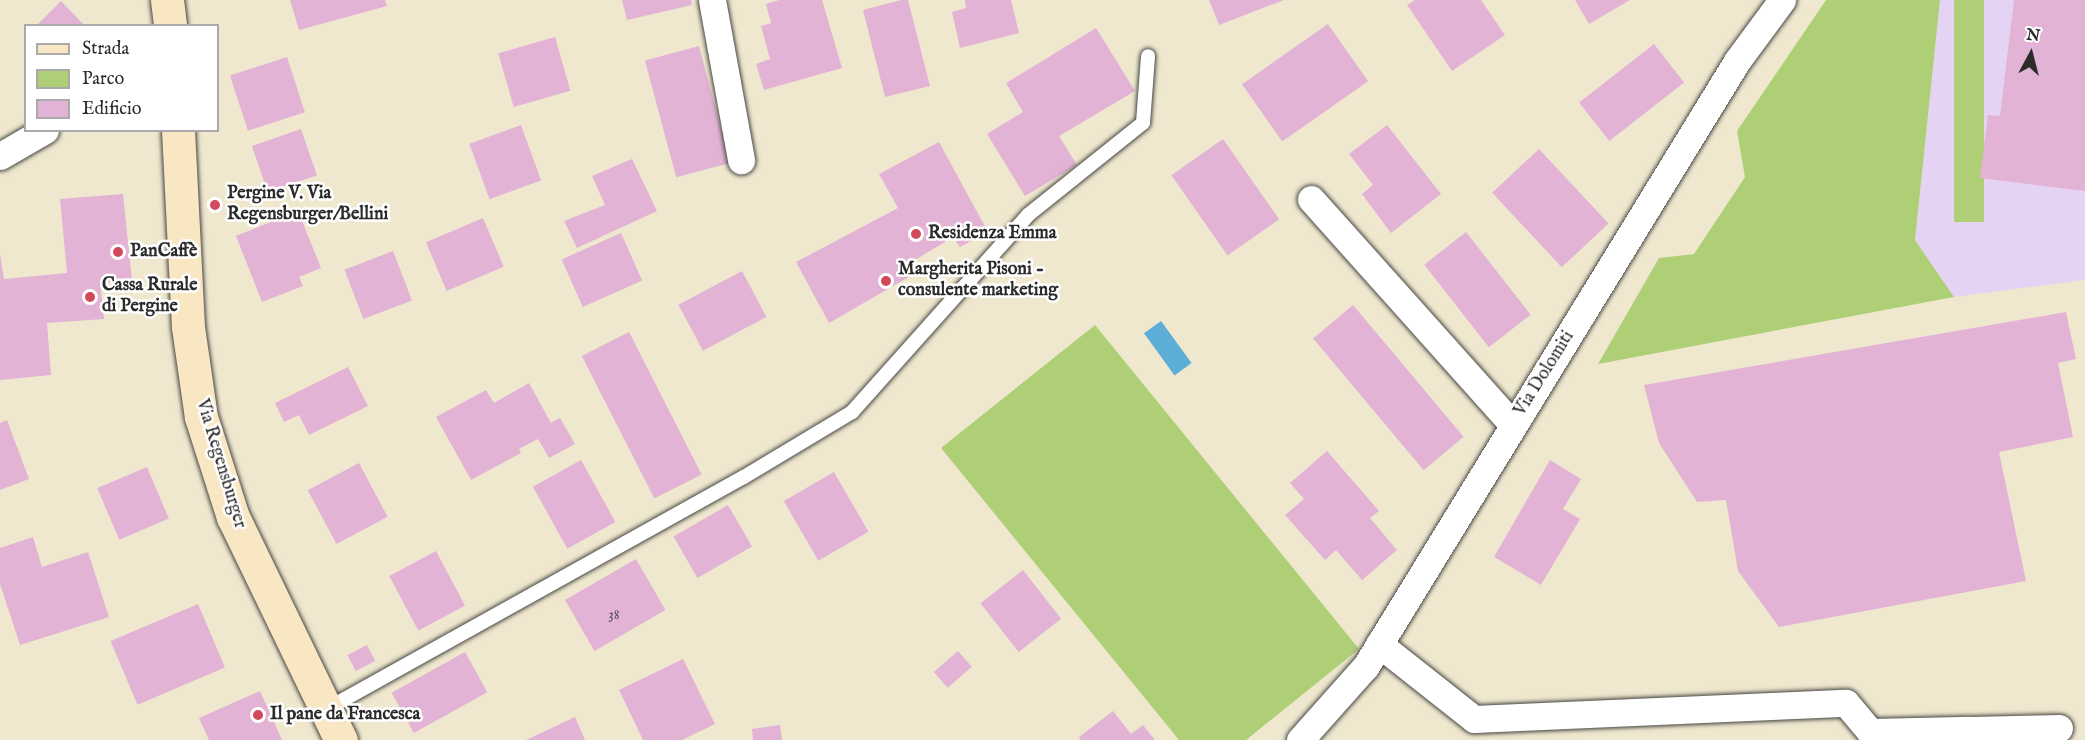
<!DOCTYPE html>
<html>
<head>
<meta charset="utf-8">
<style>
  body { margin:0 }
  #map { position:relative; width:2085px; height:740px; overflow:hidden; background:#efe8cf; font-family:"IM FELL English",serif }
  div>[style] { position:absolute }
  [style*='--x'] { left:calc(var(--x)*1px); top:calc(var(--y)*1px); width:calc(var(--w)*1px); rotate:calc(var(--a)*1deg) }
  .built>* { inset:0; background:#e4d3f2 }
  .green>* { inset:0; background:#afcf77; transform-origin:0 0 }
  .water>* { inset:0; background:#5caed7; transform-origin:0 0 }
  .building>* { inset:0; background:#e2b3d5; transform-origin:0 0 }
  .roads { filter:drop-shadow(0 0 2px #484744) drop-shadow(0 0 2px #484744) }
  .service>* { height:14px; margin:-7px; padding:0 7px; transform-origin:7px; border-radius:7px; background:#fff }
  .minor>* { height:27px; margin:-13.5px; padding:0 13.5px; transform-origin:13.5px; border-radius:13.5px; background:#fff }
  .secondary>* { height:33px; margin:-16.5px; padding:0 16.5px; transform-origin:16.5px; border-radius:16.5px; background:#f9e7c3 }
  .dots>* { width:16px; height:16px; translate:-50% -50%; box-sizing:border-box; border:3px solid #fff; border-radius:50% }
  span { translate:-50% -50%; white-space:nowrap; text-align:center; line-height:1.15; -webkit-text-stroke:5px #fff; paint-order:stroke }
  .number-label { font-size:15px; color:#594d56 }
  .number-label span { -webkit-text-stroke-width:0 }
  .poi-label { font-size:18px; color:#2b2b2b; font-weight:700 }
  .left { translate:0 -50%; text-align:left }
  .street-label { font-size:18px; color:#2b2b2b }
  .legend { position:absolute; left:24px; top:24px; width:195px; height:108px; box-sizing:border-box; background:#fff; border:2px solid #aaa; margin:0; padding:8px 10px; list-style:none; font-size:18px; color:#2b2b2b }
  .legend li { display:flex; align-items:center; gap:12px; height:30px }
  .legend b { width:30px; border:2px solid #aaa }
  .north { position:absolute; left:2001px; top:24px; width:60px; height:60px; -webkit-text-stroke:4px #fff; paint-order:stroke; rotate:7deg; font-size:16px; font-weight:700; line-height:24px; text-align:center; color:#2b2b2b }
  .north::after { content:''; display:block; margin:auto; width:21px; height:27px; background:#2b2b2b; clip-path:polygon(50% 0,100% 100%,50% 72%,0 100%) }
</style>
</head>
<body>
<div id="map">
  <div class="built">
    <div style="clip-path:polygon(1940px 0,2085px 0,2085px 280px,1954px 297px,1915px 240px)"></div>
  </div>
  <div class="green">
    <div style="clip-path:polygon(1826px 0,1940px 0,1915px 240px,1954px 297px,1598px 364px,1659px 258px,1694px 254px,1745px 177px,1737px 131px)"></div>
    <div style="left:1954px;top:0;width:30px;height:222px"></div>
    <div style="clip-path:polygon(1095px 325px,1359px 649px,1246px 740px,1179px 740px,941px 448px)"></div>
  </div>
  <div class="water">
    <div style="left:1161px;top:321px;width:52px;height:21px;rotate:54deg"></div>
  </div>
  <div class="building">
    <div style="clip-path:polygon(290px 0,385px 0,387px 6px,299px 30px)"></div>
    <div style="clip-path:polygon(622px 0,691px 0,692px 5px,627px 20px)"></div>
    <div style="clip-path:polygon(779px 0,822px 0,842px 68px,764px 90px,756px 64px,770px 59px,761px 26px,771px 23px,766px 4px)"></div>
    <div style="clip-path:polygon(901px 0,908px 0,930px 86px,885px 97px,863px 10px)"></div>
    <div style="clip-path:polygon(965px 0,1011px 0,1019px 33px,960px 48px,952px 12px,966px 8px)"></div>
    <div style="clip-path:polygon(1209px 0,1284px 0,1219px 25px)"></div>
    <div style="clip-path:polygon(1415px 0,1481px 0,1505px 35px,1452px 71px,1407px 5px)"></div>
    <div style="clip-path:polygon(1575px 0,1630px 0,1589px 24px)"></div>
    <div style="clip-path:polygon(2014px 0,2085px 0,2085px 191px,1980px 178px,1988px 115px,2000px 116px)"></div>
    <div style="clip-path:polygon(61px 1px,85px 26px,36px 26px)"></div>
    <div style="left:1328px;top:24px;width:70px;height:105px;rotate:55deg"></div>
    <div style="clip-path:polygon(1096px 28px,1135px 91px,1059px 136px,1077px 165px,1025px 196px,987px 134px,1023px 112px,1006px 83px)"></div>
    <div style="left:555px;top:37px;width:56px;height:59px;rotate:74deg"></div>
    <div style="left:1654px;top:44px;width:49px;height:95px;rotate:52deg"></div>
    <div style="left:699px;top:46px;width:121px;height:56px;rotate:75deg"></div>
    <div style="left:287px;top:57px;width:58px;height:60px;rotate:72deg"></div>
    <div style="left:521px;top:125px;width:59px;height:55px;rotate:70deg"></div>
    <div style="clip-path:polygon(1387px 125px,1441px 194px,1391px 233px,1362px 194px,1373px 185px,1349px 154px)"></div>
    <div style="left:301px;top:129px;width:49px;height:52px;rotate:71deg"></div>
    <div style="left:1223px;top:139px;width:98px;height:63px;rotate:55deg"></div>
    <div style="clip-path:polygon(939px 142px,988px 232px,960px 247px,953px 237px,915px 260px,921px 270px,829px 323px,796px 262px,898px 208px,879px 174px)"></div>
    <div style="left:1539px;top:149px;width:102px;height:64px;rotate:47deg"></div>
    <div style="clip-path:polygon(632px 159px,657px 211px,577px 248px,564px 221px,605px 205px,592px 176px)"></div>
    <div style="clip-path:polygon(123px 194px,132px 280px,100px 283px,104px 319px,47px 323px,51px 375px,0 380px,0 254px,4px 279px,67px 273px,60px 199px)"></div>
    <div style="clip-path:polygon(298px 211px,321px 268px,299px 277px,303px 286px,262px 302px,236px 236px)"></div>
    <div style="left:483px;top:218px;width:53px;height:62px;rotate:67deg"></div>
    <div style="left:1466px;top:232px;width:105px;height:53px;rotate:52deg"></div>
    <div style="left:621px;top:233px;width:52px;height:65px;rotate:66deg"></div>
    <div style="left:393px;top:251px;width:53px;height:52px;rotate:69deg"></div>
    <div style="left:742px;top:271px;width:52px;height:72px;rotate:62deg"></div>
    <div style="left:1353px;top:305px;width:172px;height:52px;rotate:50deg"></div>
    <div style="clip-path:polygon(2066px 312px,2076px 359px,2058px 363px,2073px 437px,1999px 452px,2026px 581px,1779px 627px,1738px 571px,1726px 500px,1697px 502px,1659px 443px,1644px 385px)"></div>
    <div style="left:629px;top:332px;width:160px;height:53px;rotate:63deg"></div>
    <div style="clip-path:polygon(348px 367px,368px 406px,309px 435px,299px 415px,284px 422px,275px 403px)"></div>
    <div style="clip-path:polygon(529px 383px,551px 423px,560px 418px,575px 444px,549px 458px,538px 439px,519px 449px,521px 453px,471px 480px,436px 417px,486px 390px,494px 403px)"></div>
    <div style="clip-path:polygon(7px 420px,29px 479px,0 490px,0 423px)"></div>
    <div style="clip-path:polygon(1327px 451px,1379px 511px,1370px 518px,1397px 550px,1362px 580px,1336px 550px,1325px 560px,1285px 515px,1304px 499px,1290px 483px)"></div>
    <div style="left:581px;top:460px;width:71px;height:55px;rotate:61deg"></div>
    <div style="clip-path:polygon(1550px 460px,1581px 479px,1563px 509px,1580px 519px,1541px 585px,1494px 557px)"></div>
    <div style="left:359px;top:463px;width:61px;height:58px;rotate:62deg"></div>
    <div style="left:147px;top:467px;width:56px;height:54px;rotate:67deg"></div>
    <div style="left:834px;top:472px;width:69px;height:58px;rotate:60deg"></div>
    <div style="left:728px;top:505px;width:48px;height:63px;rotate:60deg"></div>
    <div style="clip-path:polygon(33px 537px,42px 567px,88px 552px,109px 617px,20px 645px,0 584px,0 548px)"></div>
    <div style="left:436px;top:551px;width:62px;height:53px;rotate:62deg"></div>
    <div style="left:636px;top:559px;width:59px;height:82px;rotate:60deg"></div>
    <div style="left:1023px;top:570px;width:62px;height:54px;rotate:52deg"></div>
    <div style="left:198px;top:604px;width:69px;height:95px;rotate:67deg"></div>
    <div style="left:367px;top:645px;width:18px;height:22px;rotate:63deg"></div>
    <div style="left:958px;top:651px;width:21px;height:32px;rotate:49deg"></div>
    <div style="left:465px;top:652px;width:46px;height:84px;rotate:61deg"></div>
    <div style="clip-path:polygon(683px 659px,715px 724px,682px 740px,643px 740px,619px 690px)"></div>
    <div style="clip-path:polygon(260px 691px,282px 740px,209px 740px,199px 718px)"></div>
    <div style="clip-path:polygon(1113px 711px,1131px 734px,1143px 725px,1155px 740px,1081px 740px,1079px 737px)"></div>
    <div style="clip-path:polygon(575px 717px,585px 740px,526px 740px)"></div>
    <div style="clip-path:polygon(780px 725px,782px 740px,753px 740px,752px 729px)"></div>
  </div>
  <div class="roads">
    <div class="service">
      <div style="--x:325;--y:710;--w:479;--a:-29.1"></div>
      <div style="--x:744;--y:477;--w:126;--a:-31"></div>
      <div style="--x:852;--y:412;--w:264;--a:-48.2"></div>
      <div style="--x:1028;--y:215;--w:147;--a:-38.7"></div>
      <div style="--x:1143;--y:123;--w:67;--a:-85.7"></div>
    </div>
    <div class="minor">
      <div style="--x:712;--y:0;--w:163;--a:79.7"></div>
      <div style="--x:0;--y:156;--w:52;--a:-30"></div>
      <div style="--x:1311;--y:199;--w:303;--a:48.2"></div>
      <div style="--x:1379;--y:644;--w:121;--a:38.3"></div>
      <div style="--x:1474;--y:719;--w:372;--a:-2.5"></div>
      <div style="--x:1846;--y:703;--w:38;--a:50"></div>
      <div style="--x:1870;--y:732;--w:189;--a:-1.2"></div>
      <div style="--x:1300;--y:740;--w:99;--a:-48.3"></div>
      <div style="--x:1366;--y:666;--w:710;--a:-58.48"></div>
      <div style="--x:1737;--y:61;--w:76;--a:-53.6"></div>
    </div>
    <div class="secondary">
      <div style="--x:167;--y:0;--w:26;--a:83"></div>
      <div style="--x:178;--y:130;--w:197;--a:87.1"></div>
      <div style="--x:188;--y:327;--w:91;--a:81.8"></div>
      <div style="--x:201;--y:417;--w:105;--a:72.3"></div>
      <div style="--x:233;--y:517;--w:248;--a:64.2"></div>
    </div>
  </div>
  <div class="dots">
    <div style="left:215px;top:205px;background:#d1495b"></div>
    <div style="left:916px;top:234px;background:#d1495b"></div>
    <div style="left:118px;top:252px;background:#d1495b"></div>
    <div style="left:886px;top:281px;background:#d1495b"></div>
    <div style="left:90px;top:297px;background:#d1495b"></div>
    <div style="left:258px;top:715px;background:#d1495b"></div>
  </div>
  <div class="number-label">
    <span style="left:614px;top:615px">38</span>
  </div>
  <div class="poi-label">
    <span class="left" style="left:227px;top:205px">Pergine V. Via<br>Regensburger/Bellini</span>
    <span class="left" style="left:928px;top:234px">Residenza Emma</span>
    <span class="left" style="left:130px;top:252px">PanCaffè</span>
    <span class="left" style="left:898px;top:281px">Margherita Pisoni -<br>consulente marketing</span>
    <span class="left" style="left:102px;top:297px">Cassa Rurale<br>di Pergine</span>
    <span class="left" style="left:270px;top:715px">Il pane da Francesca</span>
  </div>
  <div class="street-label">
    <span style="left:1545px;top:374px;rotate:-58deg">Via Dolomiti</span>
    <span style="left:220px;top:464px;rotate:73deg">Via Regensburger</span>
  </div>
  <ul class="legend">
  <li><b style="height:8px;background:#f9e7c3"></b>Strada</li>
  <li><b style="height:16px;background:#afcf77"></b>Parco</li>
  <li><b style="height:16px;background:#e2b3d5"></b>Edificio</li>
  </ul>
  <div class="north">N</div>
</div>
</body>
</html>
